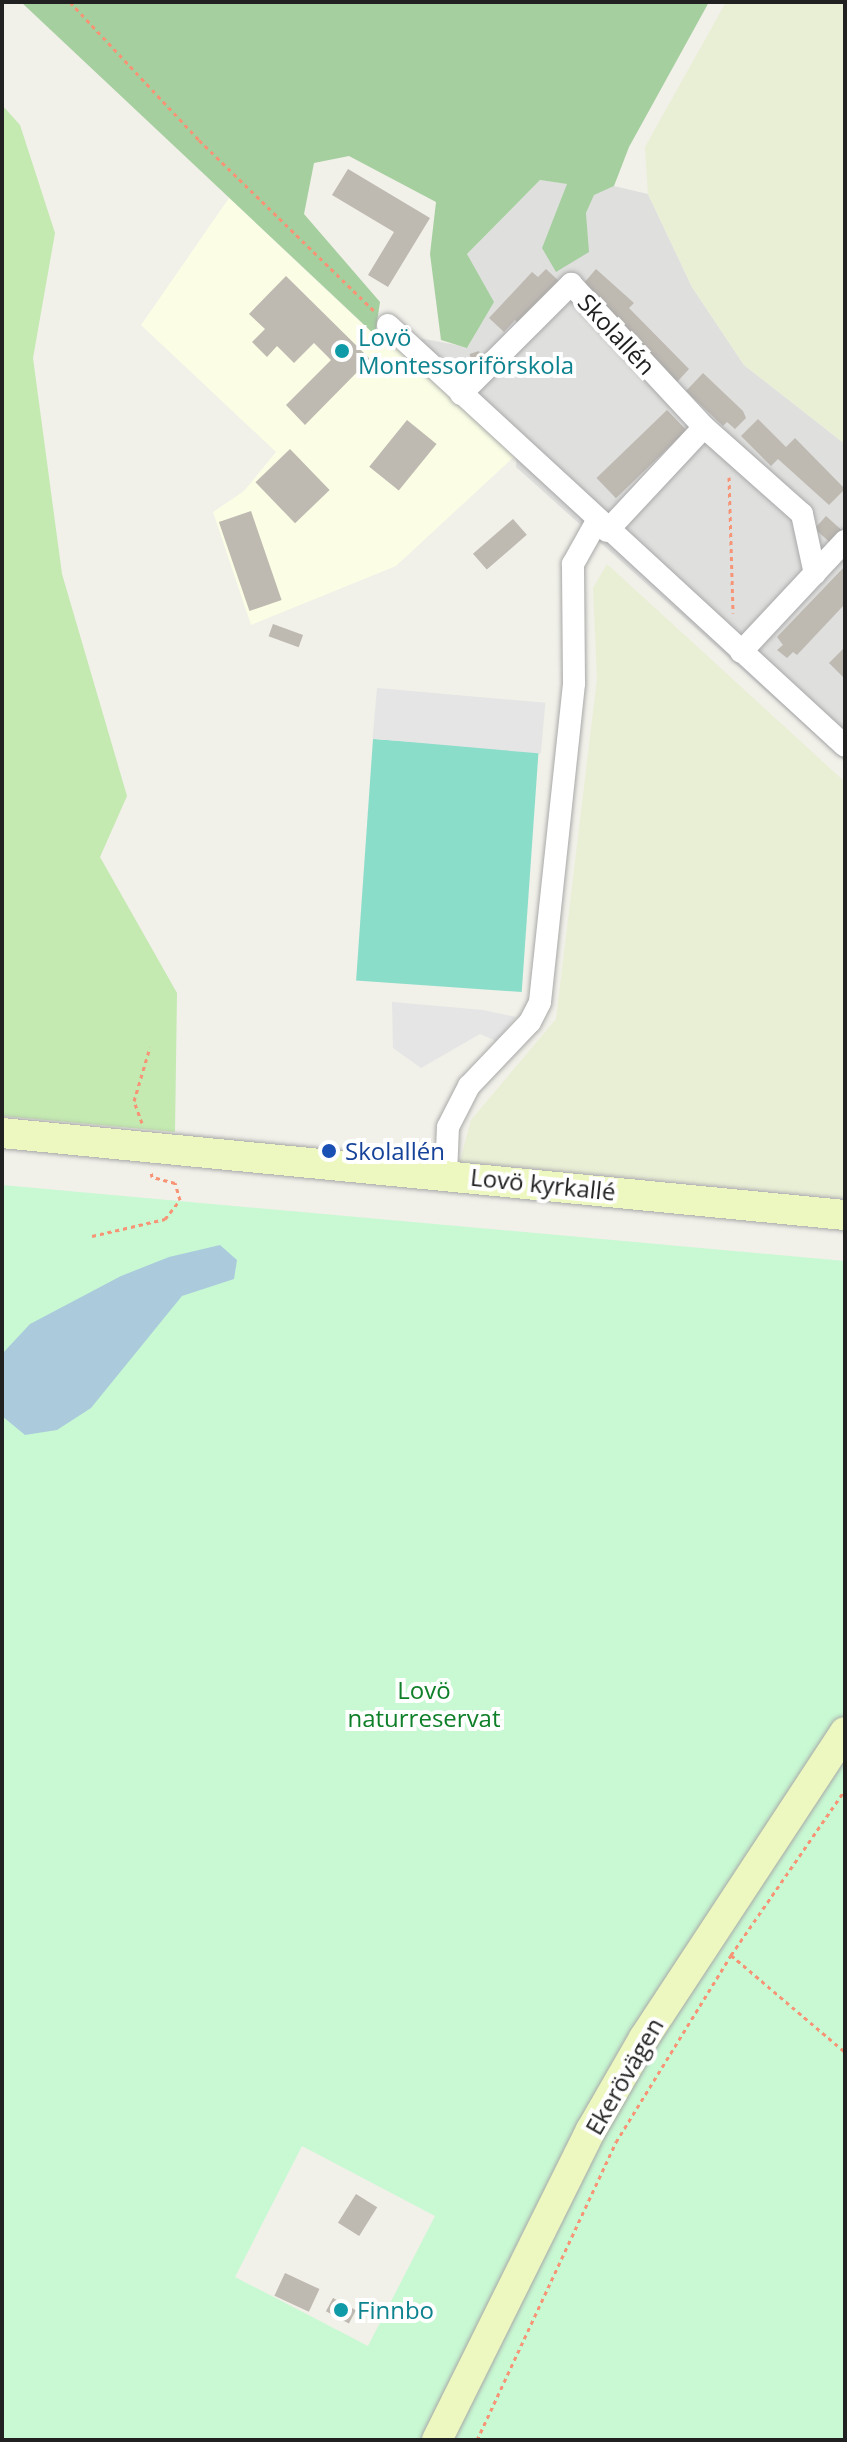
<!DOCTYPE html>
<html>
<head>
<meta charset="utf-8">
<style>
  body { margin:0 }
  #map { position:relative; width:847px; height:2442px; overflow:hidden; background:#f1f0e9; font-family:"Open Sans",sans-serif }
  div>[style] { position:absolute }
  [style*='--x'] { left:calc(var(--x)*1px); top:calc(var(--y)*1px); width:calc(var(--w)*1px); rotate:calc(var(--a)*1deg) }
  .residential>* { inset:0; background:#dfdfde }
  .education>* { inset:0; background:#fbfee5 }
  .farmland>* { inset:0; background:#e9efd5 }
  .grass>* { inset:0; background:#c4e9b1 }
  .forest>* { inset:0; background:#a6cf9f }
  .park>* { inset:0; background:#c8f9d3 }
  .pitch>* { inset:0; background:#8addc9; transform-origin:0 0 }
  .parking>* { inset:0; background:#e5e5e5; transform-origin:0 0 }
  .water>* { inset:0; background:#abcbdd }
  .building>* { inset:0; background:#beb9b1; transform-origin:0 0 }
  .path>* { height:3px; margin-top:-1.5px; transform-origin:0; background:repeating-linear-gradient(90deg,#f69475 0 4px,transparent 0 8px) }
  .roads { filter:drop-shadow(0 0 2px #a8a8a8) drop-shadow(0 0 2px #a8a8a8) }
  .street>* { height:22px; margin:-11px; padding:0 11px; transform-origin:11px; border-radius:11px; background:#fff }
  .secondary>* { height:30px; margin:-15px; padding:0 15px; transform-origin:15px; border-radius:15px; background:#edf8c0 }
  .dots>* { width:22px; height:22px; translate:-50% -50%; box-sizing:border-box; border:4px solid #fff; border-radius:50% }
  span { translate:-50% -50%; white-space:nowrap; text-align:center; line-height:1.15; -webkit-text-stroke:8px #fff; paint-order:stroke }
  .street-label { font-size:24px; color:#212121 }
  .culture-label { font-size:24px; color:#0d838f }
  .left { translate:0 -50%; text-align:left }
  .transit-label { font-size:24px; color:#164399 }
  .park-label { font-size:24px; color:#0f8029 }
  .frame { position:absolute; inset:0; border:4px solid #212121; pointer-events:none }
</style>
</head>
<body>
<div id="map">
  <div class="residential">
    <div style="clip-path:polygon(540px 180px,568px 184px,542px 248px,588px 252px,586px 213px,594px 194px,614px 186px,648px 194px,692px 287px,744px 365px,845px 444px,845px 762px,516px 467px,517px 452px,386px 332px,468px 347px,493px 302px,467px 254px)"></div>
  </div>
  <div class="education">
    <div style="clip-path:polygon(229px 198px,374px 335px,386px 332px,518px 453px,396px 566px,251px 625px,213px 512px,244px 491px,276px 452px,141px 325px)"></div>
  </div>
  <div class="farmland">
    <div style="clip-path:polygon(726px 2px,845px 2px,845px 444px,744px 365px,692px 287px,648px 194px,645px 147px)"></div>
    <div style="clip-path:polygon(607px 564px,845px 782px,845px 1198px,460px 1161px,471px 1120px,556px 1019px,597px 679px,593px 588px)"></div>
  </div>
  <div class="grass">
    <div style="clip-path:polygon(2px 105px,20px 125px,55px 233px,33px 358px,62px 574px,127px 796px,100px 857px,177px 993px,175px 1132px,2px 1116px)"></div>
  </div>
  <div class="forest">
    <div style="clip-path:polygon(21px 2px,709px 2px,629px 147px,614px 186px,594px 195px,586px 213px,589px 252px,556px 272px,542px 248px,567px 184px,540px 180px,467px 254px,494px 302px,467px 348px,441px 340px,430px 254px,436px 202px,349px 156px,314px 163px,304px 214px,380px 302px,375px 335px)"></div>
  </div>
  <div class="park">
    <div style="clip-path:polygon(evenodd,2px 1185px,845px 1261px,845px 2440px,2px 2440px,2px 1185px,302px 2146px,435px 2216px,368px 2346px,235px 2277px,302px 2146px)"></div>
  </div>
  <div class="pitch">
    <div style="left:373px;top:739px;width:166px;height:242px;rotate:4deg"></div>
  </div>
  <div class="parking">
    <div style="left:377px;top:688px;width:169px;height:51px;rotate:5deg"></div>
    <div style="clip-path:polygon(392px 1002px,483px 1010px,516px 1017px,496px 1041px,480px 1034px,421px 1068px,393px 1048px)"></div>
  </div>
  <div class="water">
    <div style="clip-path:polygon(220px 1245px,237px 1260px,234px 1279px,182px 1296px,91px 1408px,57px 1430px,25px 1435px,2px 1416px,2px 1354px,30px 1324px,121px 1276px,169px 1257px)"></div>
  </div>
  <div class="building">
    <div style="clip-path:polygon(348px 169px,430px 218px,388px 287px,368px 275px,394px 232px,332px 195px)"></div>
    <div style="clip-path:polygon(546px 269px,560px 282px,520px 325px,515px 320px,504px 332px,489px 318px,532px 272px,538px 277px)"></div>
    <div style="clip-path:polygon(596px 269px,634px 303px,629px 308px,689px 369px,677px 382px,584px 283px)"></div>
    <div style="clip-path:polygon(286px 276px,370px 359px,305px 425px,286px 405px,331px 360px,314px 343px,294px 363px,277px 346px,267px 357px,252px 342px,265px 329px,249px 314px)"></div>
    <div style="left:479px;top:351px;width:13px;height:10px;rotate:72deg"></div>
    <div style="clip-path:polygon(703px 373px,743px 411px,746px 418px,735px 429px,727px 422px,723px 426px,686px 391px)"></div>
    <div style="left:667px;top:410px;width:28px;height:98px;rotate:46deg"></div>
    <div style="clip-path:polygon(758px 419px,786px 447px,795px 438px,845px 489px,829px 505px,778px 459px,771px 466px,741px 436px)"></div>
    <div style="left:407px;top:420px;width:38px;height:60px;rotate:39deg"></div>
    <div style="left:290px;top:449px;width:57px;height:48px;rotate:46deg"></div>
    <div style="left:251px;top:511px;width:94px;height:34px;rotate:71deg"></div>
    <div style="left:826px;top:516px;width:25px;height:17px;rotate:42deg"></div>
    <div style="left:513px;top:519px;width:21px;height:53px;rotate:49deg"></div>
    <div style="clip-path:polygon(845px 566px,845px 604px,797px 655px,793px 652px,787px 658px,777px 650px,783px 645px,777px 637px)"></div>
    <div style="left:273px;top:624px;width:32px;height:13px;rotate:20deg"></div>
    <div style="clip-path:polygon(845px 647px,845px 679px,829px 663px)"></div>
    <div style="left:356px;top:2194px;width:25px;height:34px;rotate:32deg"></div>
    <div style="left:285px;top:2273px;width:38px;height:25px;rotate:25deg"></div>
    <div style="left:333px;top:2298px;width:26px;height:15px;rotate:28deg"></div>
  </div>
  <div class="path">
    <div style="--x:70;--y:2;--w:189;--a:46.9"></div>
    <div style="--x:199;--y:140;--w:245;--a:44.3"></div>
    <div style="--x:729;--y:477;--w:136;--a:88.3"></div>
    <div style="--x:142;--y:1123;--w:23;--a:-110"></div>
    <div style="--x:134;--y:1101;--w:56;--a:-73.5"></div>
    <div style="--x:92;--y:1236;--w:75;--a:-13.1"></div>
    <div style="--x:165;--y:1219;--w:24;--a:-52"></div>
    <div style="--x:180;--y:1200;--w:18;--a:-106"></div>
    <div style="--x:175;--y:1183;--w:24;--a:-165"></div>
    <div style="--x:152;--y:1177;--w:5;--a:-101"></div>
    <div style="--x:731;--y:1955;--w:150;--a:40.4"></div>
    <div style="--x:477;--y:2440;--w:329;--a:-65"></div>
    <div style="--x:616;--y:2142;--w:220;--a:-58.4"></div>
    <div style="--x:731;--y:1955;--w:201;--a:-55.4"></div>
  </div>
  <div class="roads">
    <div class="street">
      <div style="--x:388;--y:325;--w:621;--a:42.65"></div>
      <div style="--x:461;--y:394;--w:156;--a:-45"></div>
      <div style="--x:571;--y:284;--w:195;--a:47.1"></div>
      <div style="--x:704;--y:427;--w:131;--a:41.6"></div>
      <div style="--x:802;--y:514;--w:61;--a:77.8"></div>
      <div style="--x:607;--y:531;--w:142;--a:-47"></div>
      <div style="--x:741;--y:652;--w:152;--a:-46.9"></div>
      <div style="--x:446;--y:1174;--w:47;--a:-87.6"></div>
      <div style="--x:448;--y:1127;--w:46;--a:-62.9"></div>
      <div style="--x:469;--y:1086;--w:88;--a:-46.4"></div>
      <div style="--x:530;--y:1022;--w:22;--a:-63"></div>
      <div style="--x:540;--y:1002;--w:321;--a:-83.9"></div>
      <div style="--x:574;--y:683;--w:119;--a:-90.5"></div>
      <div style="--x:573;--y:564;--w:49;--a:-60.8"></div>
    </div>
    <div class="secondary">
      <div style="--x:2;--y:1133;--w:847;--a:5.56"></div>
      <div style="--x:437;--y:2440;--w:346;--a:-63.6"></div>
      <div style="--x:591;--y:2130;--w:106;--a:-60.1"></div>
      <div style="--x:644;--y:2038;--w:366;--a:-56.7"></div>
    </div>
  </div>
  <div class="dots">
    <div style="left:342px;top:351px;background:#0f9aa8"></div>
    <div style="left:329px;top:1151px;background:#1a4fb4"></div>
    <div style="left:341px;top:2310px;background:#0f9aa8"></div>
  </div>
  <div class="street-label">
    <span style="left:617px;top:334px;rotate:47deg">Skolallén</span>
    <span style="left:543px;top:1184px;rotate:6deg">Lovö kyrkallé</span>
    <span style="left:624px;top:2076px;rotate:-60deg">Ekerövägen</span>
  </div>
  <div class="culture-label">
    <span class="left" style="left:358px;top:351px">Lovö<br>Montessoriförskola</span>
    <span class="left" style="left:357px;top:2310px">Finnbo</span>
  </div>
  <div class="transit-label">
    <span class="left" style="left:345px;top:1151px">Skolallén</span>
  </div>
  <div class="park-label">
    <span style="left:424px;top:1704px">Lovö<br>naturreservat</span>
  </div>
  <div class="frame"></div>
</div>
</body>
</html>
